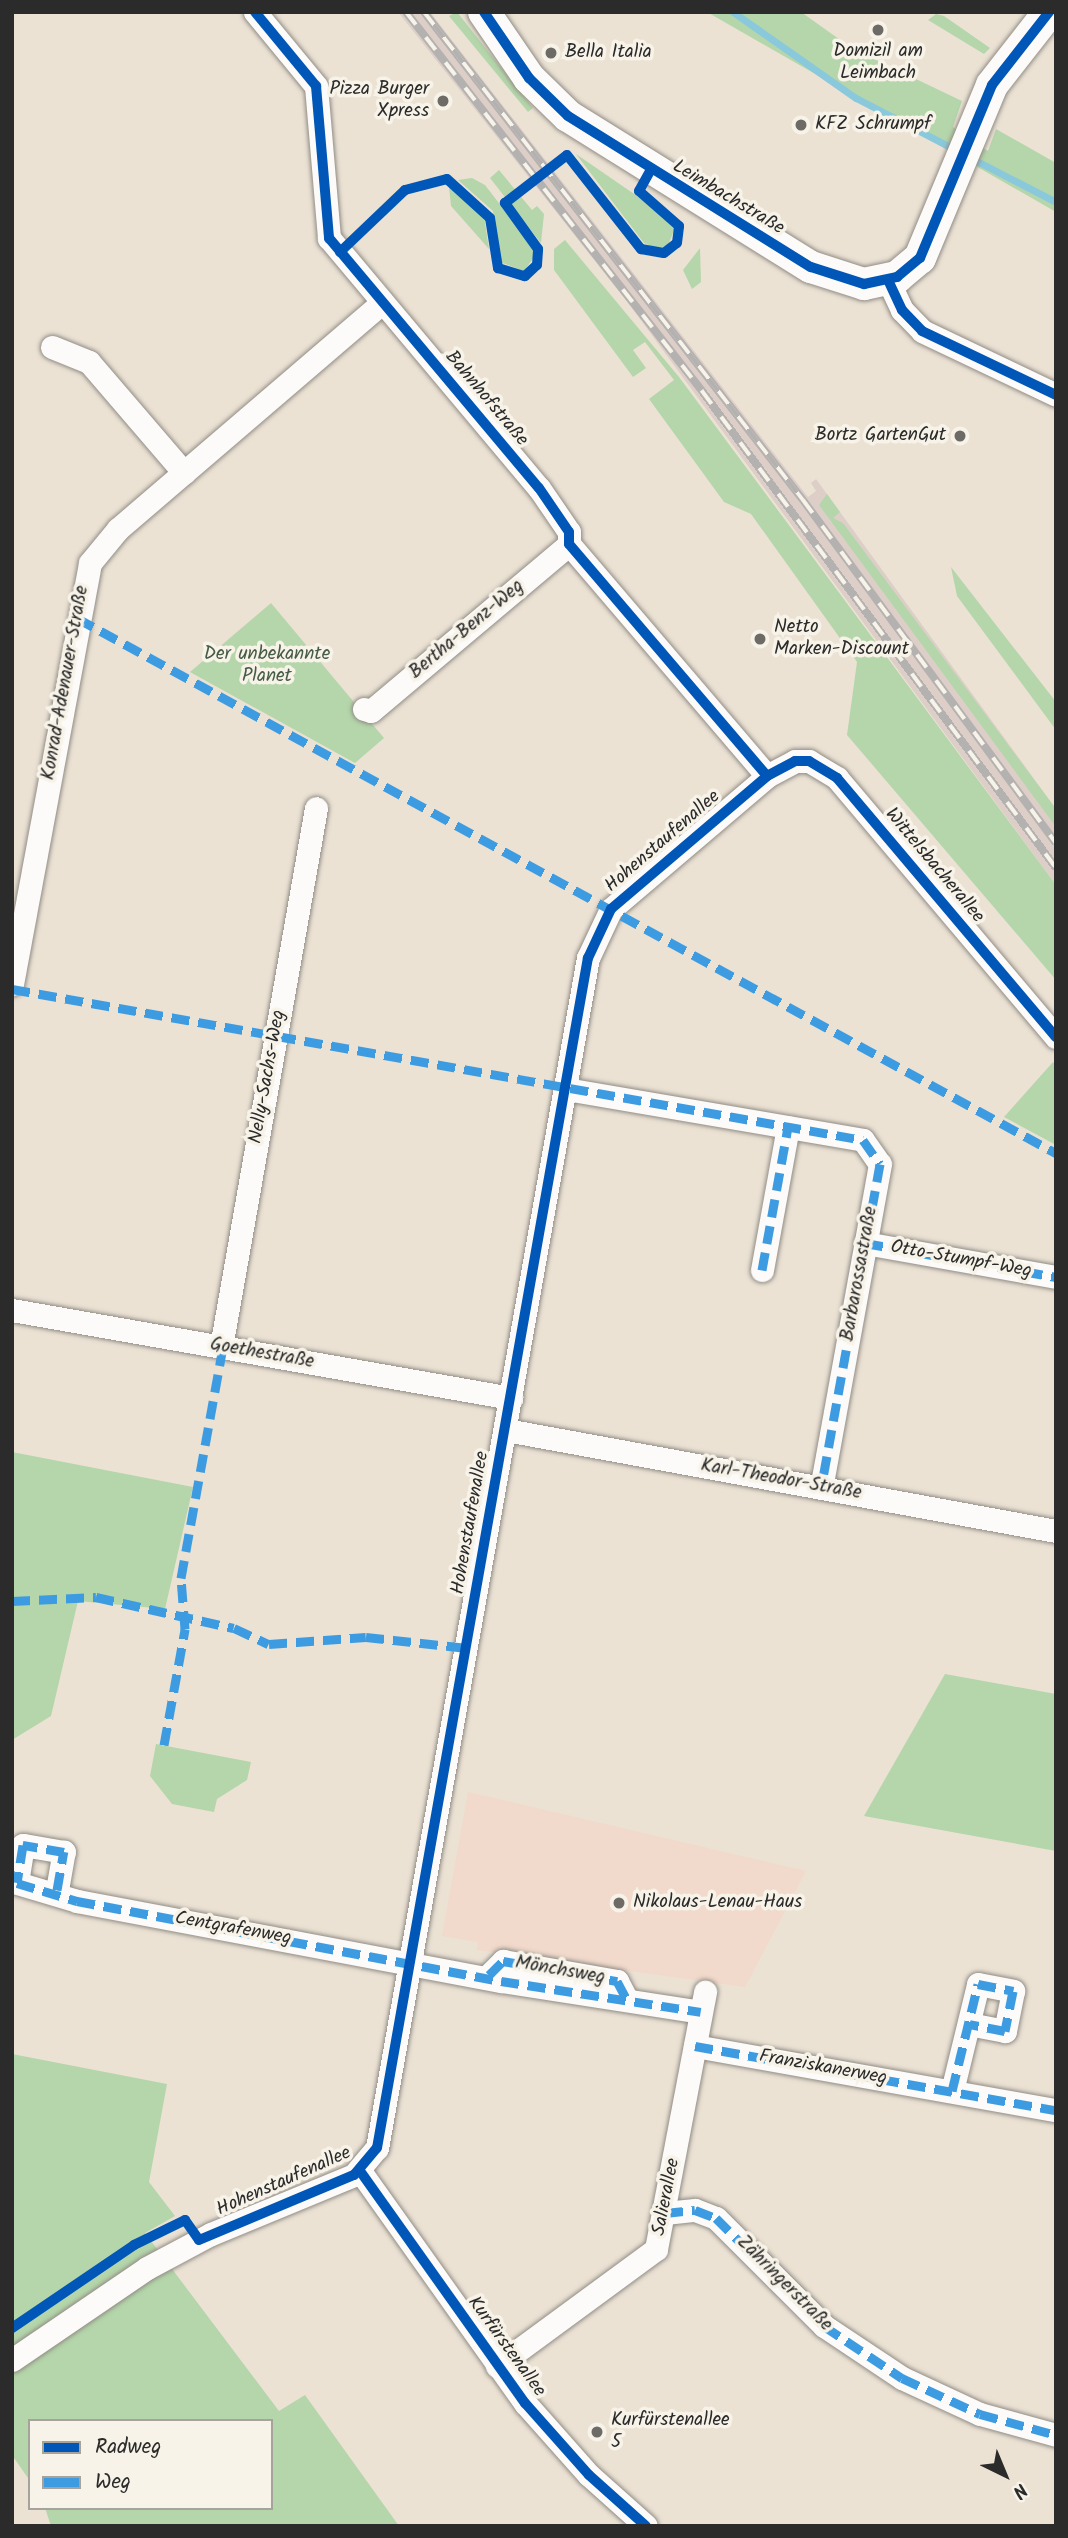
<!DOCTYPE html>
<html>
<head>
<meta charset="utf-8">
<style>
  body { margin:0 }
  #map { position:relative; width:1068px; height:2538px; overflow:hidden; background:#ebe2d4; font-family:Kalam,sans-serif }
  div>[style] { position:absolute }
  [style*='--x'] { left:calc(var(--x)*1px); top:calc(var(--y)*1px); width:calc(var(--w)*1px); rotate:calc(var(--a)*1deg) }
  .built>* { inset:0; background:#f1d9cb }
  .industrial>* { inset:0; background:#ddcfc8 }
  .green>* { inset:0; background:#b4d6aa }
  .stream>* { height:7px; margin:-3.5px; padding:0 3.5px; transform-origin:3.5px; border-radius:3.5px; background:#8ac8dc }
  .roads { filter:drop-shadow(0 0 2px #918c85) drop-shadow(0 0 2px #918c85) }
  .street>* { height:23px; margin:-11.5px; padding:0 11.5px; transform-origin:11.5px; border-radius:11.5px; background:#fcfbf9 }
  .secondary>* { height:32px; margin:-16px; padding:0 16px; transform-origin:16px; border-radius:16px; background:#fcfbf9 }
  .rail>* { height:8px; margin-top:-4px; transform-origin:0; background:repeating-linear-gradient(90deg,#f7f3e8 0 16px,#b4b2b0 0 32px); box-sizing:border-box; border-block:2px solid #b4b2b0 }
  .quiet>* { height:9px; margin-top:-4.5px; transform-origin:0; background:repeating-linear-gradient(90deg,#3d9ce1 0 18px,transparent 0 27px) }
  .cycleway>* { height:10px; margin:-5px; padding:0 5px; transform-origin:5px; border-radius:5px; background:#0057b8 }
  .dots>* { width:19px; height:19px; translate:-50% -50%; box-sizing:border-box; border:4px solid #f7f3e8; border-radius:50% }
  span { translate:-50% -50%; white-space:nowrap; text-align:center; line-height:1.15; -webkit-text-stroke:7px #f7f3e8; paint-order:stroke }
  .poi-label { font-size:19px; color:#2b2b2b }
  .left { translate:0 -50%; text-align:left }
  .right { translate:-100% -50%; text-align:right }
  .street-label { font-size:19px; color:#2b2b2b }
  .park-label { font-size:19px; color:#475c47 }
  .frame { position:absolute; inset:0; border:14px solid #2b2b2b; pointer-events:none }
  .legend { position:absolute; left:28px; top:2419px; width:245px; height:91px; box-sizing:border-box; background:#f7f3e8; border:2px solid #a5a39c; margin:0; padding:9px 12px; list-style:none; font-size:21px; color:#2b2b2b }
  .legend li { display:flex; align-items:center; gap:14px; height:35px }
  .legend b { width:35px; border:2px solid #a5a39c }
  .north { position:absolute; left:970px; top:2440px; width:70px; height:70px; -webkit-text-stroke:5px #f7f3e8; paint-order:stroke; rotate:137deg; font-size:19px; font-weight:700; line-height:28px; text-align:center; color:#2b2b2b }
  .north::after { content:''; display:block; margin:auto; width:24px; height:32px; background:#2b2b2b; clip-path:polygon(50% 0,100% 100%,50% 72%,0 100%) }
</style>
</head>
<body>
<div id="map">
  <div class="built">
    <div style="clip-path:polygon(468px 1792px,806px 1871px,745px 1987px,477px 1950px,478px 1942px,442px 1936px)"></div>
  </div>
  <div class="industrial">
    <div style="clip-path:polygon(398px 12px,430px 12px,808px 497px,816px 491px,811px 483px,816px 479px,1056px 809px,1056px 885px,629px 304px)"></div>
  </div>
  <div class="green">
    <div style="clip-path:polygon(457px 12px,533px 108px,528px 112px,449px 16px)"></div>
    <div style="clip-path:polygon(707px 12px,801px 12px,853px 49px,962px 101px,953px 127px,988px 151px,996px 129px,1056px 163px,1056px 212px)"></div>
    <div style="clip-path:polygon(936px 14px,944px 16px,990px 48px,984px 54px,928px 20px)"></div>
    <div style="clip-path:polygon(576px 154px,669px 218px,675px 228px,668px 245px,658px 249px,644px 243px)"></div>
    <div style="clip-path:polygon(499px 170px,532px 210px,537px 206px,544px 214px,541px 243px,490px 178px)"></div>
    <div style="clip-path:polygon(472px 178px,485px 185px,532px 246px,534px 257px,524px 271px,500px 262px,493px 211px,458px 180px)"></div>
    <div style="clip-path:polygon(449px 187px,484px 216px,489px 249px,451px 206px)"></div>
    <div style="clip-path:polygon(565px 240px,679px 377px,1056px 885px,1056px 980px,847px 735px,857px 662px,751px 514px,724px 502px,649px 399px,674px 380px,645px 342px,633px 350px,646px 368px,633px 377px,554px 270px,554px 249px)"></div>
    <div style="clip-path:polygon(700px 248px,701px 282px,692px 289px,683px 270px)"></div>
    <div style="clip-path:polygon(827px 494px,840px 512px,833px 518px,843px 523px,1056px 809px,1056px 827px,819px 505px)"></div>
    <div style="clip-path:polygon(951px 567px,1056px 702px,1056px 730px,957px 596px)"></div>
    <div style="clip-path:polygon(271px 603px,384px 738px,355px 763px,190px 672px)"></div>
    <div style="clip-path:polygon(1053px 1062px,1056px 1066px,1056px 1145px,1004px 1117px)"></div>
    <div style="clip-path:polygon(12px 1452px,193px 1487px,165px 1609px,78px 1601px,51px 1716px,12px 1740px)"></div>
    <div style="clip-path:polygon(945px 1674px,1056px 1694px,1056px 1851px,864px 1816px)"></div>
    <div style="clip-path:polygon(156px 1744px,251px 1762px,247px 1780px,217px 1799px,214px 1812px,172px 1804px,150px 1776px)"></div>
    <div style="clip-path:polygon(12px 2054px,167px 2084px,149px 2182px,175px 2216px,145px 2233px,279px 2411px,305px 2395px,399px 2526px,51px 2526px,45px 2508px,271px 2508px,271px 2421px,30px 2421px,30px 2481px,12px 2455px)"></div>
  </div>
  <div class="stream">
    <div style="--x:733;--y:12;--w:150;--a:35"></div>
    <div style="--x:856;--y:98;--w:115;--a:27.5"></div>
    <div style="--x:971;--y:158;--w:96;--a:27.4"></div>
  </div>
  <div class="roads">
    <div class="street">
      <div style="--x:255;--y:12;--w:96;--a:50.5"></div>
      <div style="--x:316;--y:86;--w:153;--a:85.1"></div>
      <div style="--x:329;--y:238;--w:326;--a:50"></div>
      <div style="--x:539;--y:488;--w:53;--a:55.7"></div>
      <div style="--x:569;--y:532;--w:12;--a:90"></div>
      <div style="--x:569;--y:544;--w:305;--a:49.5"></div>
      <div style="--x:888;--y:280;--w:33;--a:65"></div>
      <div style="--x:902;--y:310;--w:29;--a:46"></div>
      <div style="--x:922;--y:331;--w:148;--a:25.5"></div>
      <div style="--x:52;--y:347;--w:40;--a:22"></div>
      <div style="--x:89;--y:362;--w:146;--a:49.4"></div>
      <div style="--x:364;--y:709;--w:7;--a:16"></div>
      <div style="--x:371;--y:711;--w:259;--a:-40.1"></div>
      <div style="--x:12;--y:984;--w:428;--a:-79.5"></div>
      <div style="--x:90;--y:563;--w:44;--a:-50.5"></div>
      <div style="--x:118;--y:529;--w:348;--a:-40.6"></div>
      <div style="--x:566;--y:1089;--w:301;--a:9.7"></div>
      <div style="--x:863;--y:1140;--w:29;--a:55"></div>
      <div style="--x:880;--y:1164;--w:329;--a:100.3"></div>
      <div style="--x:865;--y:1243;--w:194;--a:10.1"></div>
      <div style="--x:762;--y:1270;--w:145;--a:-79.7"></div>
      <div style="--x:12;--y:1310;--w:507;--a:10"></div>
      <div style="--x:221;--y:1347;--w:547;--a:-80"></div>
      <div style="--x:506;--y:1430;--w:559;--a:10.41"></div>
      <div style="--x:57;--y:1890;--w:39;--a:-80"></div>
      <div style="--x:64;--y:1852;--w:42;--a:-170.3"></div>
      <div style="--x:23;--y:1845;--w:38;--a:99"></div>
      <div style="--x:17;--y:1883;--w:63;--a:16.7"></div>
      <div style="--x:77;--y:1901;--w:431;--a:10.7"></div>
      <div style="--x:501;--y:1981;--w:202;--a:8.8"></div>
      <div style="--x:489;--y:1975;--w:20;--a:-45"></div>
      <div style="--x:503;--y:1961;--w:116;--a:10"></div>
      <div style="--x:617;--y:1981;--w:19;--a:62"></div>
      <div style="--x:695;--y:2046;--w:367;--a:10.1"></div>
      <div style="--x:952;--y:2091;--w:110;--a:-76.3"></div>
      <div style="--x:978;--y:1984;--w:36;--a:11"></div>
      <div style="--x:1013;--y:1991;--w:41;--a:101.3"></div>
      <div style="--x:1005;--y:2031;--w:36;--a:-169"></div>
      <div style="--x:360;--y:2171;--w:285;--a:54.6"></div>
      <div style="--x:525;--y:2403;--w:96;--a:48.4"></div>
      <div style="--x:589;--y:2475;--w:76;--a:41.8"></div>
      <div style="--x:665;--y:2213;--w:30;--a:-6"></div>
      <div style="--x:695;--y:2210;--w:22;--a:21"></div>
      <div style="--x:716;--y:2218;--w:153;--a:45"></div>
      <div style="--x:824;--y:2326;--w:94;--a:33.7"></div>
      <div style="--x:902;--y:2378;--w:86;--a:24.8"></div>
      <div style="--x:980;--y:2414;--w:79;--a:15.4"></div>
      <div style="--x:12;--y:2360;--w:163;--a:-34.3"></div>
      <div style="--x:147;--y:2268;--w:72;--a:-28"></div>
      <div style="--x:211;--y:2234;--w:155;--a:-22.4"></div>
      <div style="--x:354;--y:2175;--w:35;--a:-50"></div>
      <div style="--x:377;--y:2148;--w:1209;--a:-79.95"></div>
      <div style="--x:588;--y:958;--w:54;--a:-64.9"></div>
      <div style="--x:611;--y:909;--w:205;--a:-40.4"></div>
      <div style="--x:767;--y:776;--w:32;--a:-28"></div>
      <div style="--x:795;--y:761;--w:14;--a:0"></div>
      <div style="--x:809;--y:761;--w:33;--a:31"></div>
      <div style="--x:837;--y:778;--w:339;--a:49.8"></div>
      <div style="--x:497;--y:2366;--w:197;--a:-36.3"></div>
      <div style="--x:656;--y:2249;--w:262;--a:-79.2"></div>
    </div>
    <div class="secondary">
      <div style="--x:484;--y:12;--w:80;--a:55.7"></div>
      <div style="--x:529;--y:78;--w:54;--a:44.3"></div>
      <div style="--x:568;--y:116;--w:286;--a:31.9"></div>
      <div style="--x:811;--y:267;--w:56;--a:17.8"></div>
      <div style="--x:864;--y:284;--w:34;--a:-12"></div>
      <div style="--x:897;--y:277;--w:30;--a:-40"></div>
      <div style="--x:920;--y:258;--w:187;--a:-67.4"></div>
      <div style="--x:992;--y:85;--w:93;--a:-52"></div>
    </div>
  </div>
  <div class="rail">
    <div style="--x:406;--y:12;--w:481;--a:52"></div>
    <div style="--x:702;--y:391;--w:594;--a:53.42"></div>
    <div style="--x:424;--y:12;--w:618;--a:52.17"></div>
    <div style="--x:803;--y:500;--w:426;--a:53.6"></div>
  </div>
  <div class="quiet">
    <div style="--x:77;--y:618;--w:1116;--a:28.66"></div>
    <div style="--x:12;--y:989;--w:864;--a:10.06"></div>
    <div style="--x:863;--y:1140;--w:29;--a:55"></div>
    <div style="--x:880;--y:1164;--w:329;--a:100.3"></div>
    <div style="--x:865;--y:1243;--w:194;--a:10.1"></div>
    <div style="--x:762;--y:1270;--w:145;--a:-79.7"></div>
    <div style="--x:12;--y:1601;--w:84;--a:-2.7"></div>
    <div style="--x:96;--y:1597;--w:141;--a:12.7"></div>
    <div style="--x:234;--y:1628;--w:38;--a:25"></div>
    <div style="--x:269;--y:1644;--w:97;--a:-4.1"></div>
    <div style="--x:366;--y:1637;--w:102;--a:6.2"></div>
    <div style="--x:164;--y:1745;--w:118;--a:-79.7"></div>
    <div style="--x:185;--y:1629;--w:51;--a:-94.5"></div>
    <div style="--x:181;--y:1578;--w:235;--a:-79.7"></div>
    <div style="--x:57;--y:1890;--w:39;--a:-80"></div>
    <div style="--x:64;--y:1852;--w:42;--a:-170.3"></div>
    <div style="--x:23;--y:1845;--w:38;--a:99"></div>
    <div style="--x:17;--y:1883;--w:63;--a:16.7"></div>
    <div style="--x:77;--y:1901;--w:431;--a:10.7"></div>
    <div style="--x:501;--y:1981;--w:202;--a:8.8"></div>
    <div style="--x:489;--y:1975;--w:20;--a:-45"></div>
    <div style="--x:503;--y:1961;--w:116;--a:10"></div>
    <div style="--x:617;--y:1981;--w:19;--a:62"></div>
    <div style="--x:695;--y:2046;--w:367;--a:10.1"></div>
    <div style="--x:952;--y:2091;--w:110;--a:-76.3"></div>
    <div style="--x:978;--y:1984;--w:36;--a:11"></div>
    <div style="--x:1013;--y:1991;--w:41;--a:101.3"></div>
    <div style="--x:1005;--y:2031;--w:36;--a:-169"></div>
    <div style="--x:665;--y:2213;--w:30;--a:-6"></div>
    <div style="--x:695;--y:2210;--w:22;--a:21"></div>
    <div style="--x:716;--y:2218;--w:153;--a:45"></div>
    <div style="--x:824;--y:2326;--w:94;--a:33.7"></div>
    <div style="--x:902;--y:2378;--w:86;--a:24.8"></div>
    <div style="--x:980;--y:2414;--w:79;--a:15.4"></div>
  </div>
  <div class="cycleway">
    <div style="--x:255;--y:12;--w:96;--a:50.5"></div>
    <div style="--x:316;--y:86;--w:153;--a:85.1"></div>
    <div style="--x:329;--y:238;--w:326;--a:50"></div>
    <div style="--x:539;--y:488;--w:53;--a:55.7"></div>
    <div style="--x:569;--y:532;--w:12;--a:90"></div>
    <div style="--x:569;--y:544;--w:305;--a:49.5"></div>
    <div style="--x:484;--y:12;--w:80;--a:55.7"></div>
    <div style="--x:529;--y:78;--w:54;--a:44.3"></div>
    <div style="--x:568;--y:116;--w:286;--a:31.9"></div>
    <div style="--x:811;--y:267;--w:56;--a:17.8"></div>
    <div style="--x:864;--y:284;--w:34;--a:-12"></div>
    <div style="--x:897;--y:277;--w:30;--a:-40"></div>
    <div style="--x:920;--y:258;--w:187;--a:-67.4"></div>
    <div style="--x:992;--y:85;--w:93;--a:-52"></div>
    <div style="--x:340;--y:252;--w:90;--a:-43.6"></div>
    <div style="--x:405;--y:190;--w:43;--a:-14.7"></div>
    <div style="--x:447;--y:179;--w:58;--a:42.2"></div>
    <div style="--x:490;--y:218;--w:51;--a:80.9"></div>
    <div style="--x:498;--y:268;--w:28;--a:17"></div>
    <div style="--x:525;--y:276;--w:16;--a:-43"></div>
    <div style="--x:537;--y:265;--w:16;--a:-86"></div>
    <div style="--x:538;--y:249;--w:57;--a:-125.7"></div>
    <div style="--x:505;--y:203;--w:78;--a:-37.7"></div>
    <div style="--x:567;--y:155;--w:120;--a:51.8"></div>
    <div style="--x:641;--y:249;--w:23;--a:10"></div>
    <div style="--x:664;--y:253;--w:16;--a:-38"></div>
    <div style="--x:677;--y:243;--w:17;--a:-83"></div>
    <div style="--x:679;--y:226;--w:53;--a:-138.8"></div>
    <div style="--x:639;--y:191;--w:23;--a:-61"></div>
    <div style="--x:888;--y:280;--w:33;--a:65"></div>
    <div style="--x:902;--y:310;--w:29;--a:46"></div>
    <div style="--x:922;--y:331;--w:148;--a:25.5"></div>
    <div style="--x:360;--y:2171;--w:285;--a:54.6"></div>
    <div style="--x:525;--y:2403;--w:96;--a:48.4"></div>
    <div style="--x:589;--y:2475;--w:76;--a:41.8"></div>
    <div style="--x:12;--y:2328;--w:148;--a:-34.2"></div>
    <div style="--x:134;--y:2245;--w:57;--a:-26.1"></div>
    <div style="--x:185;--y:2220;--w:24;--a:55"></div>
    <div style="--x:199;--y:2240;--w:168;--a:-22.8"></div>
    <div style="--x:354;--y:2175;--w:35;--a:-50"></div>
    <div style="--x:377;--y:2148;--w:1209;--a:-79.95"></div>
    <div style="--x:588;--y:958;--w:54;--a:-64.9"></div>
    <div style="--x:611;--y:909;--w:205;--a:-40.4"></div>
    <div style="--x:767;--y:776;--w:32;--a:-28"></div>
    <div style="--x:795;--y:761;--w:14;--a:0"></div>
    <div style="--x:809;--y:761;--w:33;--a:31"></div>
    <div style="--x:837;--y:778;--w:339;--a:49.8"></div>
  </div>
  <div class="dots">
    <div style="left:878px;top:30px;background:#6e6b66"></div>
    <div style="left:551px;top:53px;background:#6e6b66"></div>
    <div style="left:443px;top:101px;background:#6e6b66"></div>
    <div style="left:801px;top:125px;background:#6e6b66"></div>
    <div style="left:960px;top:436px;background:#6e6b66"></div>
    <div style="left:760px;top:639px;background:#6e6b66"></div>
    <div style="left:619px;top:1903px;background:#6e6b66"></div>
    <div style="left:597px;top:2432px;background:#6e6b66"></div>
  </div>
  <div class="poi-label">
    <span style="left:878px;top:63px">Domizil am<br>Leimbach</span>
    <span class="left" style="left:565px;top:53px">Bella Italia</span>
    <span class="right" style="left:429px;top:101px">Pizza Burger<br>Xpress</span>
    <span class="left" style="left:815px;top:125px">KFZ Schrumpf</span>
    <span class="right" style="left:946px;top:436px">Bortz GartenGut</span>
    <span class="left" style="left:774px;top:639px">Netto<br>Marken-Discount</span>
    <span class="left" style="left:633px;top:1903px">Nikolaus-Lenau-Haus</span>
    <span class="left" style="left:611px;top:2432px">Kurfürstenallee<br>5</span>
  </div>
  <div class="street-label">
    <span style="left:728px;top:198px;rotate:31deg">Leimbachstraße</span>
    <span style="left:486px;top:399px;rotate:50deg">Bahnhofstraße</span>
    <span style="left:467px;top:630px;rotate:-40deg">Bertha-Benz-Weg</span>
    <span style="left:66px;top:683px;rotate:-80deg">Konrad-Adenauer-Straße</span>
    <span style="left:663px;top:842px;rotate:-41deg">Hohenstaufenallee</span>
    <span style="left:934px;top:866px;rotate:50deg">Wittelsbacherallee</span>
    <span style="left:268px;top:1077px;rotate:-80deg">Nelly-Sachs-Weg</span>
    <span style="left:961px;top:1260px;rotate:10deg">Otto-Stumpf-Weg</span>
    <span style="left:860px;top:1274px;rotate:-80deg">Barbarossastraße</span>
    <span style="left:262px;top:1354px;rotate:10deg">Goethestraße</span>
    <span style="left:781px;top:1480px;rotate:10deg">Karl-Theodor-Straße</span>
    <span style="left:471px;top:1523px;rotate:-80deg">Hohenstaufenallee</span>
    <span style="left:233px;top:1929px;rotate:10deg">Centgrafenweg</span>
    <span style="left:560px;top:1971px;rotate:10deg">Mönchsweg</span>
    <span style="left:823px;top:2068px;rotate:10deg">Franziskanerweg</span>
    <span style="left:284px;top:2182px;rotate:-24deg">Hohenstaufenallee</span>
    <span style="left:667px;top:2197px;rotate:-79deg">Salierallee</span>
    <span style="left:784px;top:2284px;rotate:45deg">Zähringerstraße</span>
    <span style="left:506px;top:2347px;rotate:54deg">Kurfürstenallee</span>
  </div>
  <div class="park-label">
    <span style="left:267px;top:666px">Der unbekannte<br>Planet</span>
  </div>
  <div class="frame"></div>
  <ul class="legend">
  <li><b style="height:9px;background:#0057b8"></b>Radweg</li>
  <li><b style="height:9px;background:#3d9ce1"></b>Weg</li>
  </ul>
  <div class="north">N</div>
</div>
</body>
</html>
